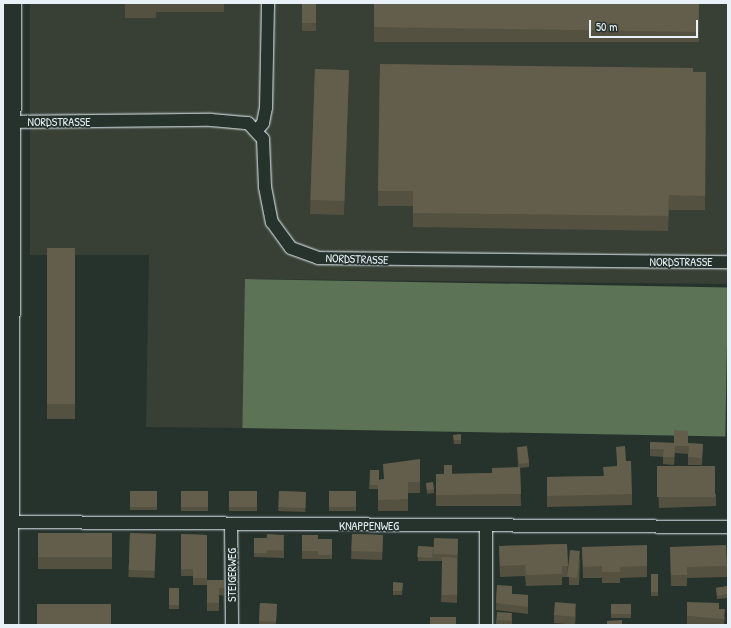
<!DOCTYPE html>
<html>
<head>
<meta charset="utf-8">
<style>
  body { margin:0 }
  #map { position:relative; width:731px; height:628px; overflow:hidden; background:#26332d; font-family:"Patrick Hand",sans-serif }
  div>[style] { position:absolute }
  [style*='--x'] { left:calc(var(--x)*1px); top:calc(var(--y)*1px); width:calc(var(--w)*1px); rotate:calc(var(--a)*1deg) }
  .built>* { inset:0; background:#384036 }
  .green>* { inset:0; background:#5d7356; transform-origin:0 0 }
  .roads { filter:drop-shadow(0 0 1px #e8f1f8) drop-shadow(0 0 1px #e8f1f8) }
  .street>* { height:12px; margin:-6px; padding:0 6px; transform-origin:6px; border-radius:6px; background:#26332d }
  .secondary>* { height:17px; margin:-8.5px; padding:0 8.5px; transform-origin:8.5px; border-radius:8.5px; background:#26332d }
  .wall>* { inset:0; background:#545140; transform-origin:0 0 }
  .shaded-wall>* { inset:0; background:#454234 }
  .building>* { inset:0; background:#625e4b; transform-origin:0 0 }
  span { translate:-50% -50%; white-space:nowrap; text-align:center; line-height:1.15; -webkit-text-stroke:3.5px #26332d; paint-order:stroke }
  .street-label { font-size:12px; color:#e8f1f8 }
  .frame { position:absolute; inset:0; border:4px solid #e8f1f8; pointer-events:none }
  .scale { position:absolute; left:589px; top:20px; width:109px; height:18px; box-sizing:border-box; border:2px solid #e8f1f8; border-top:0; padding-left:5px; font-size:12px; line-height:14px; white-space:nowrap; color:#e8f1f8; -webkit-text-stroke:3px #26332d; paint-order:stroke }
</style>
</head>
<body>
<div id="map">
  <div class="built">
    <div style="clip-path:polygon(30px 3px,728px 3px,728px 284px,245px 279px,247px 428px,146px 427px,149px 255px,30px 255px)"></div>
  </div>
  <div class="green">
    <div style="left:245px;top:279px;width:483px;height:149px;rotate:1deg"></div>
  </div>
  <div class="roads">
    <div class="street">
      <div style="--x:4;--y:122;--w:207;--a:-0.6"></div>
      <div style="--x:211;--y:120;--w:37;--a:5"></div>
      <div style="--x:248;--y:123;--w:22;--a:47"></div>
      <div style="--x:263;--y:139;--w:48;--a:87.6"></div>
      <div style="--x:265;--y:187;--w:36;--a:79"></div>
      <div style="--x:272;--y:222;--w:32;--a:54"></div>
      <div style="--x:291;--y:248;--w:29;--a:20"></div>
      <div style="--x:318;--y:258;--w:410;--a:0.6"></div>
      <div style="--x:257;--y:130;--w:9;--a:-49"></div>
      <div style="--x:263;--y:123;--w:15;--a:-79"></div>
      <div style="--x:266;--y:108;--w:105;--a:-88.9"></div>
      <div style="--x:10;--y:522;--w:718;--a:0.4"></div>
      <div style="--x:231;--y:525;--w:100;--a:89.4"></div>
      <div style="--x:486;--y:625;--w:98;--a:-90"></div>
    </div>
    <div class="secondary">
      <div style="--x:9;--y:625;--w:622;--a:-89.72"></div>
    </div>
  </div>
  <div class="wall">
    <div style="clip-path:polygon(125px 3px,224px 3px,224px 12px,156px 12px,156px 18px,125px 18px)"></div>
    <div style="left:302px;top:3px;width:14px;height:28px"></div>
    <div style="left:374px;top:3px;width:325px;height:39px"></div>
    <div style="clip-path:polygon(380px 64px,706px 72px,705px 210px,669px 210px,668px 231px,413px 227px,413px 206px,378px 206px)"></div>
    <div style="left:315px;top:69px;width:34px;height:145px;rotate:2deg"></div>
    <div style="left:47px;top:248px;width:28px;height:171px"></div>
    <div style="clip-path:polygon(453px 435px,461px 440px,461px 444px,454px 444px)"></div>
    <div style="clip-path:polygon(650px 442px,703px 444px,702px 465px,688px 465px,688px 454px,675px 453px,674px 465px,663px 464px,663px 457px,650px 456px)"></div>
    <div style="clip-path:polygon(517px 447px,529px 463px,529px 467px,520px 468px,521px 506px,436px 506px,436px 474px,492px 473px,518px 467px)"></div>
    <div style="clip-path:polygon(420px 459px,420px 493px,408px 493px,408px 511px,378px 511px,378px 489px,369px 489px,370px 470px,379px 480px,384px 479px)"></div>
    <div style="clip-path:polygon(626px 461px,632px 494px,632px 505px,547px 507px,547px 477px,603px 476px)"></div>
    <div style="clip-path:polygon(657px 466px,716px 494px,716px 506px,659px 508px)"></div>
    <div style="clip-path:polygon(426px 483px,434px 489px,434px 493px,427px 494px)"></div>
    <div style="left:130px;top:491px;width:27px;height:19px"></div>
    <div style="left:181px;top:491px;width:27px;height:20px"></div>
    <div style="left:229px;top:491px;width:28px;height:20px"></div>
    <div style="left:279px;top:491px;width:27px;height:20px;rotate:2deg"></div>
    <div style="left:329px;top:491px;width:27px;height:20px"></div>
    <div style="left:112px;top:533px;width:36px;height:74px;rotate:90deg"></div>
    <div style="left:130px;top:533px;width:26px;height:44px;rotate:2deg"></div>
    <div style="clip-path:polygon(181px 534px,207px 535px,207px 585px,193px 585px,193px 576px,181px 576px)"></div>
    <div style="left:352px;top:534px;width:31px;height:25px;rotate:2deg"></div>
    <div style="clip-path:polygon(284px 535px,284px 558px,254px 557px,254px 538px,267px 538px)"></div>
    <div style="clip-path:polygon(302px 535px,318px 543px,332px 539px,332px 559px,302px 559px)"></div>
    <div style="clip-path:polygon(458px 539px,457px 603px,441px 602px,442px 561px,418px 561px,418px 546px,433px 547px)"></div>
    <div style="clip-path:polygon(567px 544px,568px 577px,562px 577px,562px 585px,526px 586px,525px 576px,500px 577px,499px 546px)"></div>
    <div style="clip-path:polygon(582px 547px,647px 566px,647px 577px,620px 578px,620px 583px,602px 583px,602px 578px,583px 578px)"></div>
    <div style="clip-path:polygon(670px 547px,727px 566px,727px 577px,687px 578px,687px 586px,671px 586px)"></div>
    <div style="clip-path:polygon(580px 558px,579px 585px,569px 585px,569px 577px)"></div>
    <div style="left:651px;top:574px;width:7px;height:22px"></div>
    <div style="clip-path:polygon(207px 580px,224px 580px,224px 596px,219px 595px,219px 611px,207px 611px)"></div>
    <div style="clip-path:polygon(393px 582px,403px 583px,402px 595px,393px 595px)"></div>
    <div style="clip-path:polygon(497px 585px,512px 594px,528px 595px,528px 614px,496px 610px)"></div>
    <div style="clip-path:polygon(728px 586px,728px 598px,717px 599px,716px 588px)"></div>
    <div style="left:169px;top:588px;width:10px;height:21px"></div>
    <div style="left:260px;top:603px;width:17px;height:22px;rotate:3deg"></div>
    <div style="left:611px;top:604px;width:20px;height:14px"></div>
    <div style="clip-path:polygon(576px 612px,575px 625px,554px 623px,554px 615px)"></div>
    <div style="clip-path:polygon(687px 616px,725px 617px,724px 625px,702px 625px,687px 624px)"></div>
    <div style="clip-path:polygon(512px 617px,512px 625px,496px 624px,496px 620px)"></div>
  </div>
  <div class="shaded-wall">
    <div style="clip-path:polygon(576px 604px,576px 612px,575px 625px,575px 617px)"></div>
  </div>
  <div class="building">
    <div style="clip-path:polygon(125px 3px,156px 3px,156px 4px)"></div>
    <div style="left:302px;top:3px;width:14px;height:20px"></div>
    <div style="clip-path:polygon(374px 3px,699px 3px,698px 32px,374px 27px)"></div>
    <div style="clip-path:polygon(380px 64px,693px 68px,693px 72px,706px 72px,705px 196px,669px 195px,668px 216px,413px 213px,413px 191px,378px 191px)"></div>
    <div style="left:315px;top:69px;width:34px;height:131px;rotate:2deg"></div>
    <div style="left:47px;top:248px;width:28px;height:156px"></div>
    <div style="clip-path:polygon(674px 430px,688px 431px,688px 443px,703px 444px,702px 458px,688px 457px,689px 446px,675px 446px,674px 457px,663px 457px,664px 449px,650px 449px,650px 442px,674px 443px)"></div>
    <div style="clip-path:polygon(461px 434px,461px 440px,454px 440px,453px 435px)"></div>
    <div style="left:527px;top:446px;width:17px;height:10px;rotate:83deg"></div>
    <div style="clip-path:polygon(625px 446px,626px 461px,617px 461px,617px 462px,616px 447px)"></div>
    <div style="clip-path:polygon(420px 459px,420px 482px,408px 482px,408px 499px,378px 500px,378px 480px,384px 479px,383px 464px)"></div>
    <div style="clip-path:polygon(617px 461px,631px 461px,632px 494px,547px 496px,547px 477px,604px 476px,603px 467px,617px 466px)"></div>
    <div style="clip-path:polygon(444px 465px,452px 465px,452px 474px,492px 473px,492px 468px,520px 467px,521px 494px,436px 495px,436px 474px,444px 474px)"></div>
    <div style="left:657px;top:466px;width:58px;height:31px"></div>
    <div style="left:370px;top:470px;width:9px;height:15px"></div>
    <div style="left:433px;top:482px;width:7px;height:7px;rotate:82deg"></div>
    <div style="left:130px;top:491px;width:27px;height:16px"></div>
    <div style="left:181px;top:491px;width:27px;height:16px"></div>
    <div style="left:229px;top:491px;width:28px;height:16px"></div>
    <div style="left:279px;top:491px;width:27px;height:16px;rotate:2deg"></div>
    <div style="left:329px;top:491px;width:27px;height:16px"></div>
    <div style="left:112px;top:533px;width:24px;height:74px;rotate:90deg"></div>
    <div style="left:130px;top:533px;width:26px;height:37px;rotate:2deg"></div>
    <div style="clip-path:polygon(181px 534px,207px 535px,207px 578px,193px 578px,193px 569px,181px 569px)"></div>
    <div style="left:267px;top:534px;width:17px;height:16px;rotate:3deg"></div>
    <div style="left:352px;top:534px;width:31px;height:17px;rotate:2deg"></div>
    <div style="left:302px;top:535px;width:16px;height:16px"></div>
    <div style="left:254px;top:538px;width:13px;height:15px"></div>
    <div style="left:434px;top:538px;width:24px;height:16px;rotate:2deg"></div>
    <div style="left:318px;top:539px;width:14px;height:16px"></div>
    <div style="clip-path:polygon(567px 544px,568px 566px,562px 566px,562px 574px,526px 575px,525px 565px,500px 566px,499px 546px)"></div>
    <div style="clip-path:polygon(647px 545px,647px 566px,620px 567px,620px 572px,602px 572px,602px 566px,583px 567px,582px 547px)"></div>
    <div style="clip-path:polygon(726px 545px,727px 566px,687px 567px,687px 575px,671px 575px,670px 547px)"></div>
    <div style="left:418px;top:546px;width:15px;height:11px;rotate:4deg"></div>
    <div style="left:570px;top:550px;width:10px;height:27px;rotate:6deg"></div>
    <div style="clip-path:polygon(442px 557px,457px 558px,457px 570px,457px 566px,442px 566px)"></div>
    <div style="left:442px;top:566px;width:15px;height:29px"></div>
    <div style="left:651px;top:574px;width:7px;height:18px"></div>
    <div style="clip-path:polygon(207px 580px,224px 580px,224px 588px,219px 588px,219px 603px,207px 603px)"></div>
    <div style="clip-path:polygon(393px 582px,403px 583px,402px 591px,393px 591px)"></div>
    <div style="clip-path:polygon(497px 585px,512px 586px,512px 594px,528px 595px,528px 607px,496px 603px)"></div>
    <div style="clip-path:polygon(728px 586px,728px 594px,717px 596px,716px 588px)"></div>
    <div style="left:169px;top:588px;width:10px;height:17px"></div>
    <div style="left:555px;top:602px;width:21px;height:13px;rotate:5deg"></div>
    <div style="clip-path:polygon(687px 602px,719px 603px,719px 609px,725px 609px,724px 619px,687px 616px)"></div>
    <div style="left:260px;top:603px;width:17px;height:18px;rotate:3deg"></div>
    <div style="left:37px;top:604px;width:74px;height:21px"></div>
    <div style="left:611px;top:604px;width:20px;height:10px"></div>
    <div style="left:497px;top:612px;width:15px;height:8px;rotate:4deg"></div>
    <div style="left:456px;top:617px;width:8px;height:26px;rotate:90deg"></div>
    <div style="clip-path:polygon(622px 620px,622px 625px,607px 625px,607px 621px)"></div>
  </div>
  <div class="street-label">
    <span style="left:59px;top:122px">NORDSTRASSE</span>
    <span style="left:357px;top:259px;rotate:2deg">NORDSTRASSE</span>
    <span style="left:681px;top:262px">NORDSTRASSE</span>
    <span style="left:369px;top:526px">KNAPPENWEG</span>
    <span style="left:232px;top:575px;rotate:-90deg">STEIGERWEG</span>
  </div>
  <div class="frame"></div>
  <div class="scale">50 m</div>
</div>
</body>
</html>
